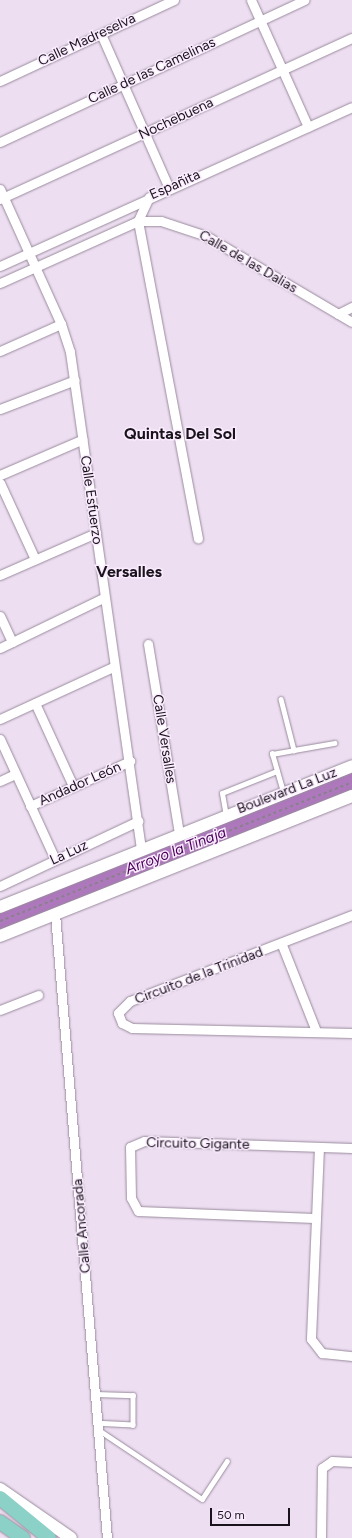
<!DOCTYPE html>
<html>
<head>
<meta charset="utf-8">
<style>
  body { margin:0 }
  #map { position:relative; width:352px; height:1538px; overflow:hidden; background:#eddef1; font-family:Figtree,sans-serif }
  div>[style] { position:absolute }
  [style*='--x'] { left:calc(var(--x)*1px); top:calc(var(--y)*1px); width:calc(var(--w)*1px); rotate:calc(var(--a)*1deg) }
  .river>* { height:19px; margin:-9.5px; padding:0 9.5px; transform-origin:9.5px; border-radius:9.5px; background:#ad78bc }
  .path>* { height:2px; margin-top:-1px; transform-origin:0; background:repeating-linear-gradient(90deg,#8a808d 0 3px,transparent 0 6px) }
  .roads { filter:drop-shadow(0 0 1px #998b9d) drop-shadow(0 0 1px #998b9d) }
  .lane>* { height:4.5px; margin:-2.25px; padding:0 2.25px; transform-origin:2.25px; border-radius:2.25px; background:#fff }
  .street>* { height:9px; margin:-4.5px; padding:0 4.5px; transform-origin:4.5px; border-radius:4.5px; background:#fff }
  .secondary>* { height:12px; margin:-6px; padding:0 6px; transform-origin:6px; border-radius:6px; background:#fff }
  .primary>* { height:14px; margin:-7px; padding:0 7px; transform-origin:7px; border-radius:7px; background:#8bd1c7 }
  span { translate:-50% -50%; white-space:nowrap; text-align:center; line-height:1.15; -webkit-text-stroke:3px #faebfe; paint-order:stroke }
  .street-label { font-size:14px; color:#19141b }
  .water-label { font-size:15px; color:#4a005a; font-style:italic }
  .quarter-label { font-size:16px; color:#19141b; font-weight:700 }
  .scale { position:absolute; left:210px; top:1508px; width:80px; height:18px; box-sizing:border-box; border:2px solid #19141b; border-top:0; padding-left:5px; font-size:12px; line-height:14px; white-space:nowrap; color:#19141b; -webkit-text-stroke:3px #faebfe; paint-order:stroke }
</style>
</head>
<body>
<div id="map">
  <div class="river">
    <div style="--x:0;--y:920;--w:378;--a:-21.4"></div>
  </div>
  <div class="path">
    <div style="--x:0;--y:921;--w:378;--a:-21.5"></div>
  </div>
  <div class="roads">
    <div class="lane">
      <div style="--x:281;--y:699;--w:53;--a:75.7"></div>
      <div style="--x:294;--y:750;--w:41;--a:-9.9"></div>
      <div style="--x:283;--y:792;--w:40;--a:-106"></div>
      <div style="--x:272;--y:754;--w:22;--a:-10"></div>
      <div style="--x:226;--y:816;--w:23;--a:-100"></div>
      <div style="--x:222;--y:793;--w:59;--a:-21.8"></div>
      <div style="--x:96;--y:1394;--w:37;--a:2"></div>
      <div style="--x:133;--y:1395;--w:30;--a:90"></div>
      <div style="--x:133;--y:1425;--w:35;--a:-177"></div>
      <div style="--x:99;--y:1430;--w:124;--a:33.8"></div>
      <div style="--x:202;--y:1499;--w:45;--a:-56.7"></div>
    </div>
    <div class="street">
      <div style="--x:251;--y:0;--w:139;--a:65.8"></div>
      <div style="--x:101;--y:34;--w:168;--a:66.2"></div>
      <div style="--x:0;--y:81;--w:192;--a:-25"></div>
      <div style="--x:0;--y:142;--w:336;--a:-25"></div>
      <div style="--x:0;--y:189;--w:148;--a:65.7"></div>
      <div style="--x:61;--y:324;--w:29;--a:72"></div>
      <div style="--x:70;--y:352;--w:502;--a:81.87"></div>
      <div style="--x:149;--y:197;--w:26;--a:115"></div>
      <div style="--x:138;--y:221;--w:323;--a:79.3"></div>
      <div style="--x:0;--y:199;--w:387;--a:-24.6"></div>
      <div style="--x:0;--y:266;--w:386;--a:-24.3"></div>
      <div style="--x:0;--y:283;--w:151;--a:-24.2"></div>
      <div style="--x:138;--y:221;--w:23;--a:0"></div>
      <div style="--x:161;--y:221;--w:47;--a:18.4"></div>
      <div style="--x:206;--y:236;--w:169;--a:30.5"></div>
      <div style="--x:338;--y:314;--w:16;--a:-27"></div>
      <div style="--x:0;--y:351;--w:67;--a:-23.9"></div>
      <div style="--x:0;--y:409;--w:80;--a:-21.1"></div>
      <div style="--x:0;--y:475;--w:90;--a:-23.4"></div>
      <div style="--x:0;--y:483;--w:84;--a:65.3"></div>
      <div style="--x:0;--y:575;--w:105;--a:-23.6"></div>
      <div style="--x:0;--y:616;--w:29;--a:65"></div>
      <div style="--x:148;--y:644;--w:193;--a:80.7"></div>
      <div style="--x:0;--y:648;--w:114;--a:-25.9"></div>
      <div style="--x:35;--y:703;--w:91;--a:65.4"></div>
      <div style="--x:0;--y:719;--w:124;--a:-24.7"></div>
      <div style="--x:0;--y:739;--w:132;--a:65.4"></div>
      <div style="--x:0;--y:781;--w:17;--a:-25"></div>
      <div style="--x:30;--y:806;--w:110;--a:-24.2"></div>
      <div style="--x:0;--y:886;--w:153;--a:-25.2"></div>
      <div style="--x:55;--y:914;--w:626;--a:85.24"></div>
      <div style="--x:352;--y:915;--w:238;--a:158.8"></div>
      <div style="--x:130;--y:1001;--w:17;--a:135"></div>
      <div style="--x:118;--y:1013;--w:11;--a:68"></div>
      <div style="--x:122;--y:1023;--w:11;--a:27"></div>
      <div style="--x:132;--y:1028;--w:220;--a:1.3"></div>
      <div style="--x:282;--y:945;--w:92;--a:68.4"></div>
      <div style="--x:0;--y:1010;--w:41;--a:-21.5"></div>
      <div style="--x:319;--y:1147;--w:192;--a:92.4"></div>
      <div style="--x:311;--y:1339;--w:18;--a:52"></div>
      <div style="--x:322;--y:1353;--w:30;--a:6"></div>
      <div style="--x:314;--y:1218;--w:176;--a:-177.7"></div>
      <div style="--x:138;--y:1211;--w:15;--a:-118"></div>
      <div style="--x:131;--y:1198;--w:51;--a:-91.1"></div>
      <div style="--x:130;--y:1147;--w:15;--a:-23"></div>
      <div style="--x:144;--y:1141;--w:208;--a:1.9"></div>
      <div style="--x:321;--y:1538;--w:70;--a:-89.2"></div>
      <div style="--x:322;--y:1468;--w:12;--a:-35"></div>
      <div style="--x:332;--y:1461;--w:20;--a:3"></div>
    </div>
    <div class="secondary">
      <div style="--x:0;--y:907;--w:379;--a:-21.8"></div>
      <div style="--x:0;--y:936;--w:379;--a:-21.7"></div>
      <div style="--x:0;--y:1489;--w:86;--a:34.6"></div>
    </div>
    <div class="primary">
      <div style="--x:0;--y:1498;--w:63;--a:39.2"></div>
      <div style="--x:0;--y:1522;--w:28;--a:35"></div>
    </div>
  </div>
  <div class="street-label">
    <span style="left:87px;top:40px;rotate:-25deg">Calle Madreselva</span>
    <span style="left:152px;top:71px;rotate:-25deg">Calle de las Camelinas</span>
    <span style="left:176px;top:119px;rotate:-25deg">Nochebuena</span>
    <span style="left:175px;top:185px;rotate:-24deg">Españita</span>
    <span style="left:248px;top:262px;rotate:30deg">Calle de las Dalias</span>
    <span style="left:91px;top:500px;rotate:82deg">Calle Esfuerzo</span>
    <span style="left:164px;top:739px;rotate:81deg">Calle Versalles</span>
    <span style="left:80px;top:784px;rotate:-24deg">Andador León</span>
    <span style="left:287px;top:791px;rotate:-21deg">Boulevard La Luz</span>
    <span style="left:69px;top:853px;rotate:-25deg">La Luz</span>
    <span style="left:199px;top:976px;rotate:-21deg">Circuito de la Trinidad</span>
    <span style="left:198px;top:1144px;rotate:1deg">Circuito Gigante</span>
    <span style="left:82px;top:1226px;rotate:-95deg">Calle Ancorada</span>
  </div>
  <div class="water-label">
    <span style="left:176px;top:851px;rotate:-21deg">Arroyo la Tinaja</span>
  </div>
  <div class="quarter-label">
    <span style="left:180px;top:434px">Quintas Del Sol</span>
    <span style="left:129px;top:572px">Versalles</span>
  </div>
  <div class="scale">50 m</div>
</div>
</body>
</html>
